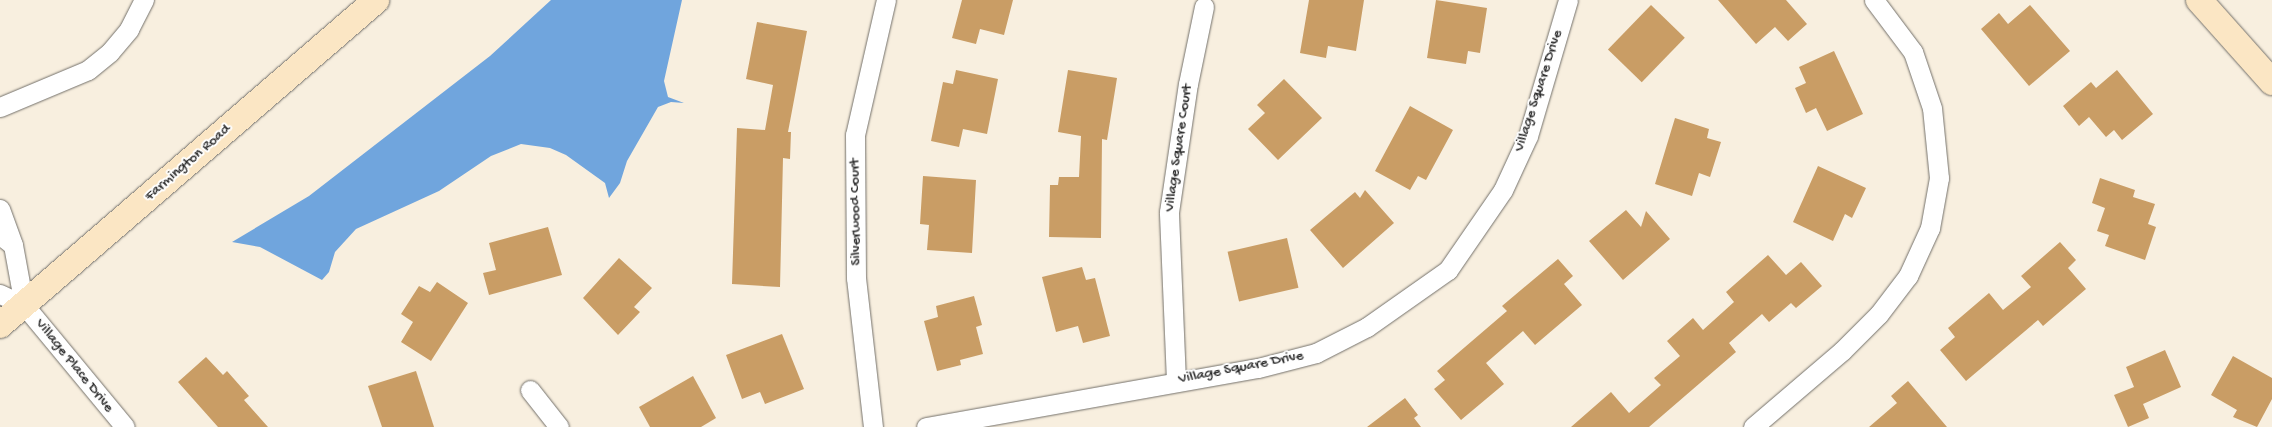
<!DOCTYPE html>
<html>
<head>
<meta charset="utf-8">
<style>
  body { margin:0 }
  #map { position:relative; width:2272px; height:427px; overflow:hidden; background:#f8efdf; font-family:"Gochi Hand",sans-serif }
  div>[style] { position:absolute }
  [style*='--x'] { left:calc(var(--x)*1px); top:calc(var(--y)*1px); width:calc(var(--w)*1px); rotate:calc(var(--a)*1deg) }
  .water>* { inset:0; background:#70a5dd }
  .building>* { inset:0; background:#c99d65; transform-origin:0 0 }
  .roads { filter:drop-shadow(0 0 1px #73706a) drop-shadow(0 0 1px #73706a) }
  .street>* { height:19px; margin:-9.5px; padding:0 9.5px; transform-origin:9.5px; border-radius:9.5px; background:#fff }
  .secondary>* { height:26px; margin:-13px; padding:0 13px; transform-origin:13px; border-radius:13px; background:#fbe6c4 }
  span { translate:-50% -50%; white-space:nowrap; text-align:center; line-height:1.15; -webkit-text-stroke:4px #fff; paint-order:stroke }
  .street-label { font-size:15px; color:#2b2b2b }
</style>
</head>
<body>
<div id="map">
  <div class="water">
    <div style="clip-path:polygon(551px 0,682px 0,664px 81px,668px 97px,684px 103px,671px 102px,658px 107px,627px 161px,620px 183px,609px 198px,605px 183px,566px 155px,550px 148px,521px 144px,491px 156px,439px 191px,356px 229px,335px 252px,329px 272px,322px 280px,260px 247px,232px 242px,309px 196px,490px 56px)"></div>
  </div>
  <div class="building">
    <div style="clip-path:polygon(962px 0,1013px 0,1004px 35px,980px 29px,976px 44px,952px 38px)"></div>
    <div style="clip-path:polygon(1309px 0,1364px 0,1356px 51px,1328px 46px,1326px 58px,1300px 53px)"></div>
    <div style="clip-path:polygon(1436px 0,1487px 8px,1480px 53px,1468px 51px,1466px 64px,1427px 58px)"></div>
    <div style="clip-path:polygon(1718px 0,1786px 0,1807px 24px,1788px 41px,1775px 27px,1756px 44px)"></div>
    <div style="left:1651px;top:5px;width:47px;height:62px;rotate:44deg"></div>
    <div style="clip-path:polygon(2030px 5px,2070px 51px,2029px 86px,1981px 29px,1999px 13px,2008px 24px)"></div>
    <div style="clip-path:polygon(757px 22px,807px 31px,788px 132px,791px 132px,790px 159px,783px 158px,780px 287px,732px 284px,737px 128px,765px 130px,773px 85px,746px 79px)"></div>
    <div style="clip-path:polygon(1834px 51px,1863px 114px,1827px 131px,1816px 108px,1806px 113px,1795px 88px,1806px 83px,1799px 67px)"></div>
    <div style="clip-path:polygon(956px 70px,998px 79px,987px 134px,963px 129px,959px 147px,931px 141px,943px 82px,953px 84px)"></div>
    <div style="clip-path:polygon(1068px 70px,1117px 78px,1107px 140px,1102px 139px,1101px 238px,1049px 237px,1050px 185px,1058px 185px,1059px 177px,1079px 177px,1081px 136px,1058px 132px)"></div>
    <div style="clip-path:polygon(2117px 70px,2153px 114px,2122px 140px,2114px 130px,2106px 137px,2089px 117px,2079px 126px,2063px 106px,2091px 82px,2096px 88px)"></div>
    <div style="clip-path:polygon(1284px 79px,1322px 118px,1278px 160px,1248px 129px,1265px 113px,1257px 105px)"></div>
    <div style="clip-path:polygon(1410px 106px,1453px 130px,1426px 180px,1418px 176px,1410px 190px,1375px 171px)"></div>
    <div style="clip-path:polygon(1675px 118px,1709px 129px,1707px 138px,1721px 142px,1710px 177px,1699px 173px,1692px 196px,1655px 184px)"></div>
    <div style="clip-path:polygon(1818px 166px,1866px 188px,1852px 218px,1845px 214px,1833px 241px,1793px 222px)"></div>
    <div style="clip-path:polygon(923px 176px,976px 180px,972px 253px,927px 250px,929px 225px,920px 224px)"></div>
    <div style="clip-path:polygon(2100px 178px,2135px 190px,2133px 197px,2155px 204px,2148px 224px,2156px 227px,2145px 260px,2105px 246px,2109px 235px,2097px 231px,2105px 208px,2092px 203px)"></div>
    <div style="clip-path:polygon(1365px 190px,1394px 223px,1343px 268px,1310px 230px,1355px 192px,1360px 198px)"></div>
    <div style="clip-path:polygon(1626px 210px,1641px 227px,1646px 211px,1670px 239px,1623px 280px,1589px 241px)"></div>
    <div style="clip-path:polygon(548px 227px,562px 275px,489px 295px,483px 273px,496px 270px,489px 243px)"></div>
    <div style="left:1287px;top:238px;width:51px;height:61px;rotate:77deg"></div>
    <div style="clip-path:polygon(2060px 242px,2076px 260px,2068px 268px,2086px 289px,2043px 326px,2038px 320px,1966px 381px,1940px 350px,1955px 337px,1948px 328px,1989px 293px,2003px 310px,2031px 287px,2021px 276px)"></div>
    <div style="clip-path:polygon(1768px 255px,1786px 275px,1801px 262px,1822px 286px,1796px 308px,1791px 303px,1769px 322px,1762px 314px,1729px 343px,1736px 352px,1649px 427px,1571px 427px,1611px 392px,1629px 413px,1661px 385px,1654px 378px,1680px 356px,1667px 341px,1693px 318px,1703px 330px,1734px 302px,1726px 292px)"></div>
    <div style="clip-path:polygon(619px 258px,652px 288px,634px 307px,640px 312px,618px 335px,583px 298px)"></div>
    <div style="clip-path:polygon(1558px 259px,1573px 276px,1564px 284px,1582px 305px,1535px 345px,1523px 331px,1486px 363px,1504px 384px,1461px 420px,1434px 389px,1445px 380px,1437px 371px,1507px 311px,1502px 306px)"></div>
    <div style="clip-path:polygon(1082px 267px,1086px 280px,1095px 278px,1110px 336px,1083px 343px,1078px 326px,1056px 332px,1042px 277px)"></div>
    <div style="clip-path:polygon(437px 282px,468px 303px,431px 361px,401px 342px,413px 322px,401px 314px,419px 286px,430px 292px)"></div>
    <div style="clip-path:polygon(974px 296px,982px 325px,976px 327px,983px 354px,960px 360px,961px 365px,937px 371px,924px 321px,938px 317px,936px 306px)"></div>
    <div style="clip-path:polygon(782px 334px,804px 389px,765px 404px,760px 392px,742px 399px,726px 355px)"></div>
    <div style="clip-path:polygon(2165px 350px,2181px 387px,2143px 404px,2149px 418px,2128px 427px,2114px 395px,2134px 387px,2126px 367px)"></div>
    <div style="clip-path:polygon(2233px 356px,2272px 378px,2272px 399px,2257px 427px,2233px 417px,2237px 410px,2211px 395px)"></div>
    <div style="clip-path:polygon(206px 357px,223px 375px,227px 371px,249px 396px,244px 400px,268px 427px,218px 427px,178px 382px)"></div>
    <div style="clip-path:polygon(416px 371px,434px 427px,382px 427px,368px 386px)"></div>
    <div style="clip-path:polygon(693px 376px,716px 418px,701px 427px,650px 427px,639px 407px)"></div>
    <div style="clip-path:polygon(1908px 381px,1947px 427px,1869px 427px,1897px 403px,1891px 396px)"></div>
    <div style="clip-path:polygon(1405px 398px,1418px 415px,1414px 418px,1421px 427px,1367px 427px)"></div>
  </div>
  <div class="roads">
    <div class="street">
      <div style="--x:0;--y:107;--w:95;--a:-22.8"></div>
      <div style="--x:88;--y:70;--w:28;--a:-39"></div>
      <div style="--x:110;--y:52;--w:30;--a:-50"></div>
      <div style="--x:129;--y:29;--w:33;--a:-63"></div>
      <div style="--x:0;--y:209;--w:38;--a:70"></div>
      <div style="--x:0;--y:235;--w:16;--a:38"></div>
      <div style="--x:13;--y:245;--w:61;--a:79.6"></div>
      <div style="--x:0;--y:294;--w:26;--a:25"></div>
      <div style="--x:24;--y:305;--w:158;--a:50.4"></div>
      <div style="--x:1176;--y:381;--w:169;--a:-92.4"></div>
      <div style="--x:1169;--y:212;--w:129;--a:-81.6"></div>
      <div style="--x:1188;--y:84;--w:79;--a:-78.3"></div>
      <div style="--x:530;--y:390;--w:47;--a:51.9"></div>
      <div style="--x:873;--y:427;--w:150;--a:-96.5"></div>
      <div style="--x:856;--y:278;--w:143;--a:-90.4"></div>
      <div style="--x:855;--y:135;--w:139;--a:-77.1"></div>
      <div style="--x:926;--y:427;--w:337;--a:-10.1"></div>
      <div style="--x:1258;--y:368;--w:60;--a:-14.5"></div>
      <div style="--x:1316;--y:353;--w:57;--a:-27"></div>
      <div style="--x:1367;--y:327;--w:99;--a:-35.1"></div>
      <div style="--x:1448;--y:270;--w:97;--a:-55.5"></div>
      <div style="--x:1503;--y:190;--w:60;--a:-65.2"></div>
      <div style="--x:1528;--y:136;--w:142;--a:-73.6"></div>
      <div style="--x:1753;--y:427;--w:117;--a:-40.5"></div>
      <div style="--x:1842;--y:351;--w:52;--a:-45"></div>
      <div style="--x:1879;--y:314;--w:48;--a:-52.7"></div>
      <div style="--x:1908;--y:276;--w:53;--a:-65.4"></div>
      <div style="--x:1930;--y:228;--w:51;--a:-79.8"></div>
      <div style="--x:1939;--y:178;--w:70;--a:-95.7"></div>
      <div style="--x:1932;--y:108;--w:59;--a:-108.7"></div>
      <div style="--x:1913;--y:52;--w:65;--a:-126.9"></div>
    </div>
    <div class="secondary">
      <div style="--x:2199;--y:0;--w:110;--a:48.3"></div>
      <div style="--x:0;--y:325;--w:497;--a:-40.8"></div>
    </div>
  </div>
  <div class="street-label">
    <span style="left:1539px;top:91px;rotate:-72deg">Village Square Drive</span>
    <span style="left:1179px;top:148px;rotate:-82deg">Village Square Court</span>
    <span style="left:188px;top:163px;rotate:-41deg">Farmington Road</span>
    <span style="left:856px;top:212px;rotate:-91deg">Silverwood Court</span>
    <span style="left:74px;top:366px;rotate:51deg">Village Place Drive</span>
    <span style="left:1241px;top:368px;rotate:-11deg">Village Square Drive</span>
  </div>
</div>
</body>
</html>
